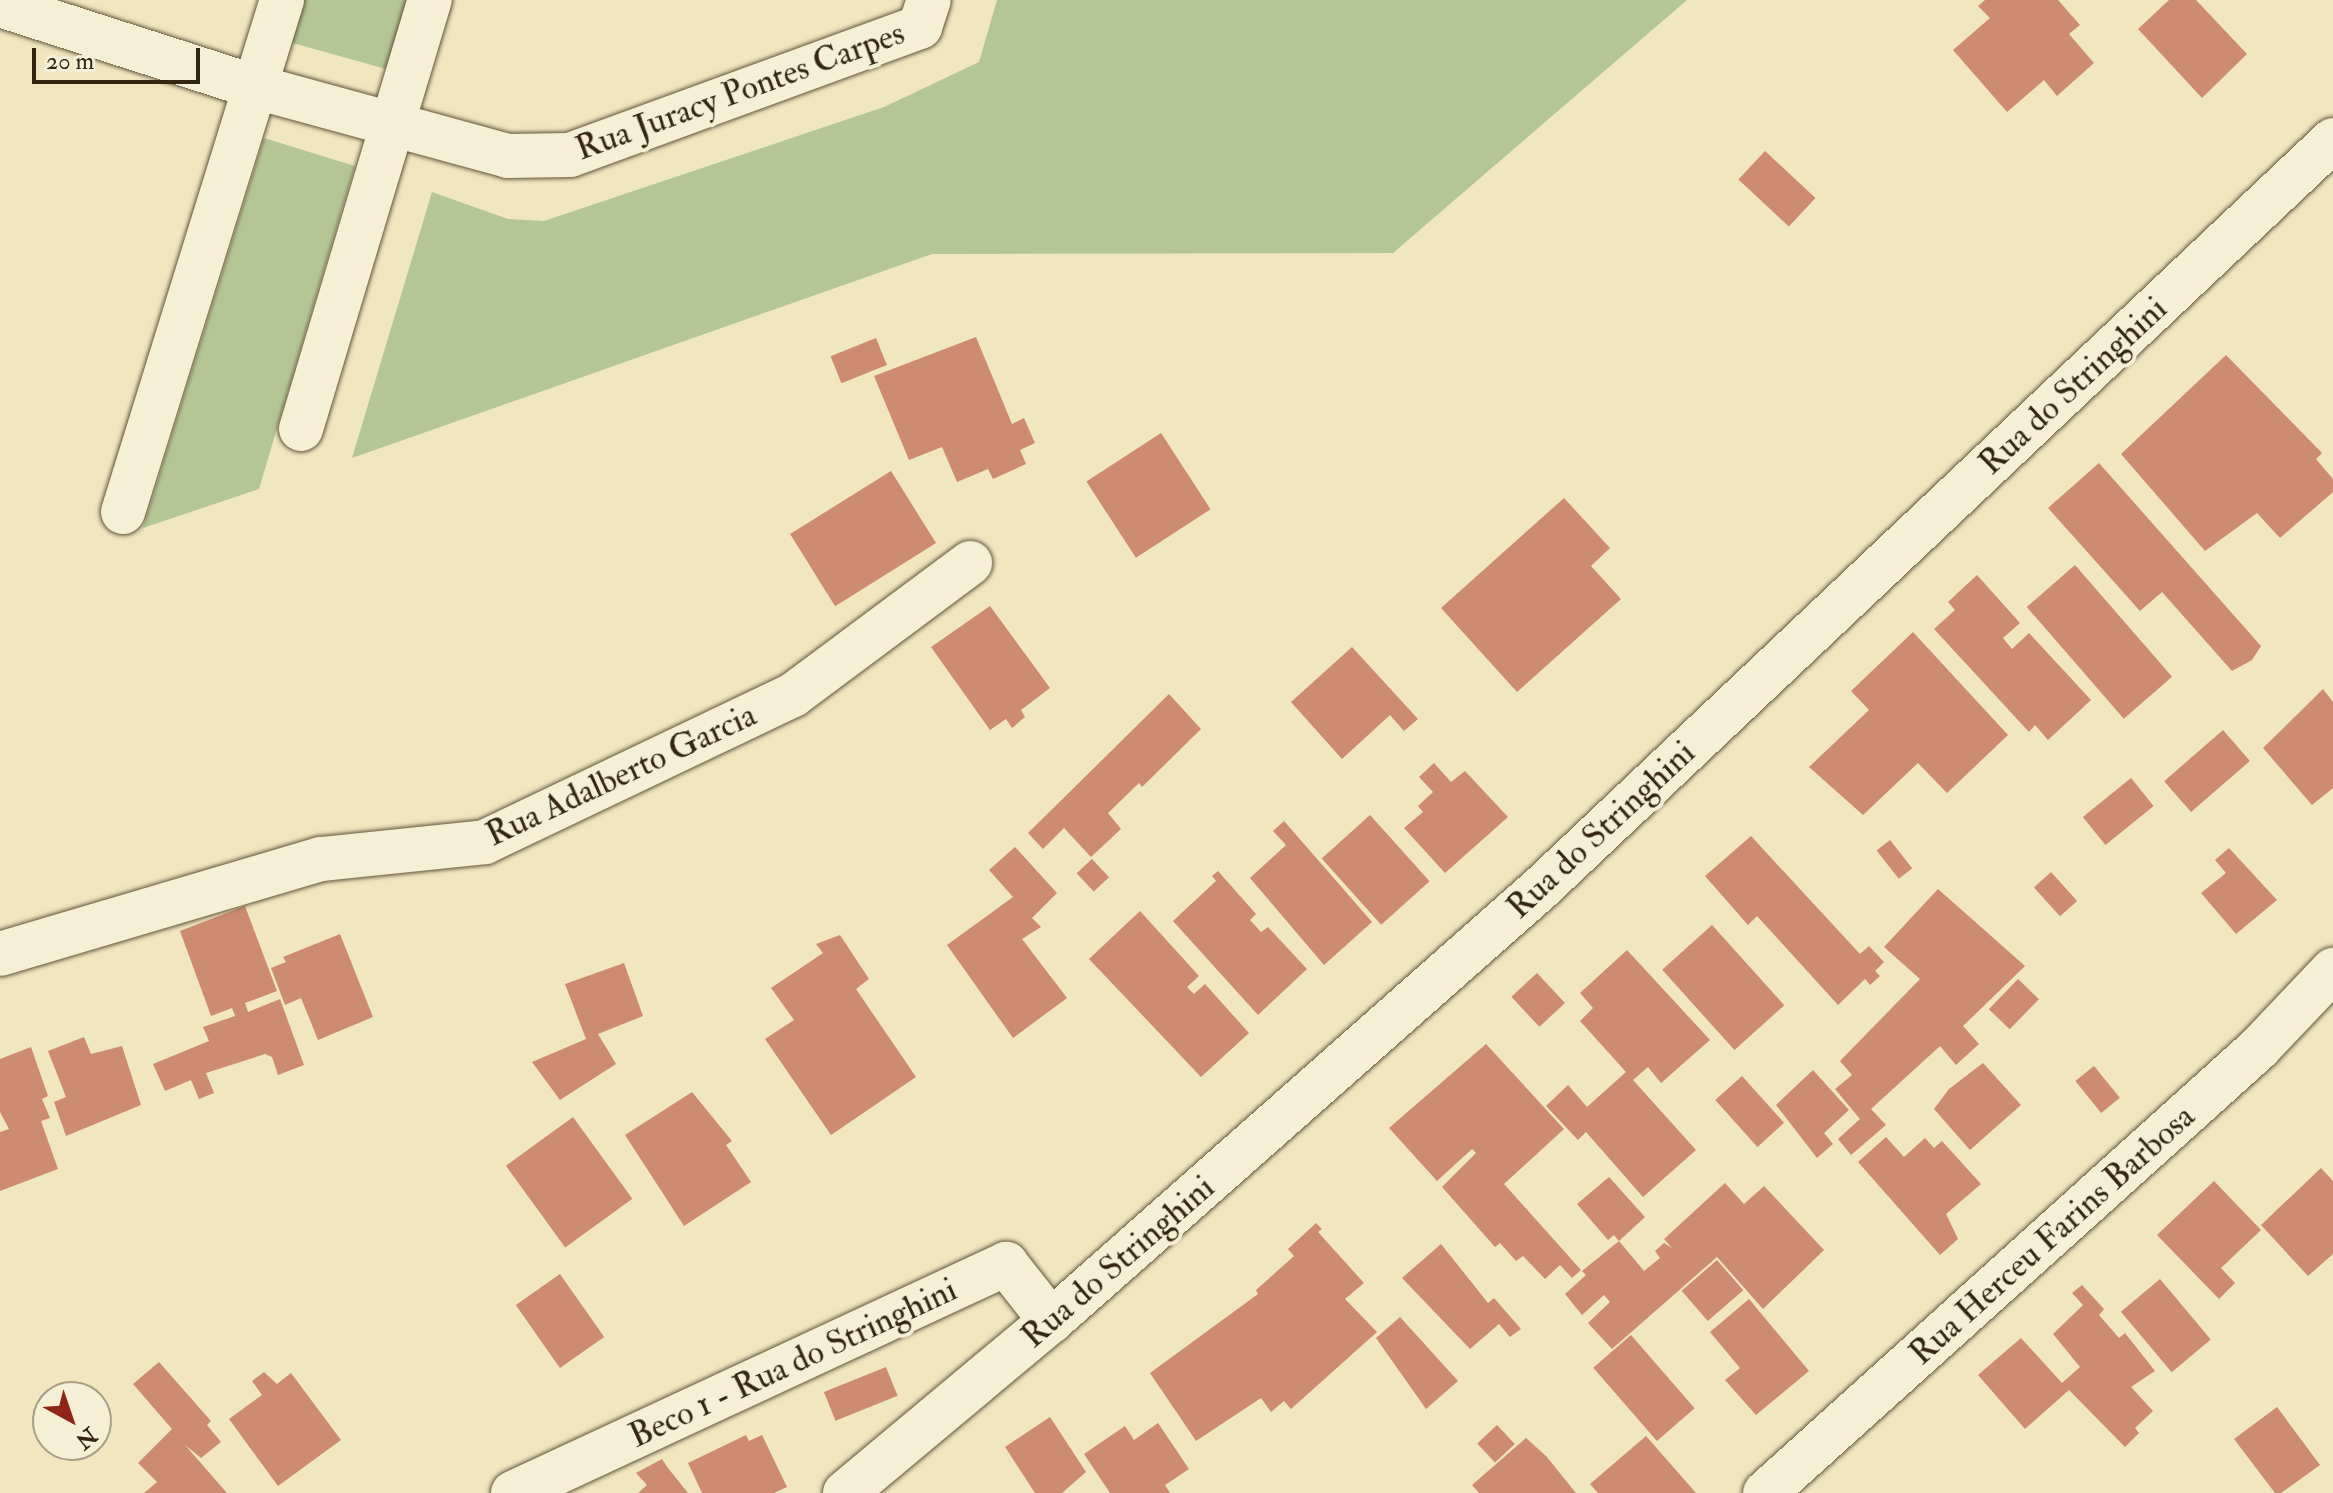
<!DOCTYPE html>
<html>
<head>
<meta charset="utf-8">
<style>
  body { margin:0 }
  #map { position:relative; width:2333px; height:1493px; overflow:hidden; background:#f0e6c0; font-family:"IM FELL Double Pica",serif }
  div>[style] { position:absolute }
  [style*='--x'] { left:calc(var(--x)*1px); top:calc(var(--y)*1px); width:calc(var(--w)*1px); rotate:calc(var(--a)*1deg) }
  .green>* { inset:0; background:#b5c696 }
  .building>* { inset:0; background:#cd8b72; transform-origin:0 0 }
  .roads { filter:drop-shadow(0 0 2px #63553d) drop-shadow(0 0 2px #63553d) }
  .street>* { height:44px; margin:-22px; padding:0 22px; transform-origin:22px; border-radius:22px; background:#f5efd6 }
  span { translate:-50% -50%; white-space:nowrap; text-align:center; line-height:1.15; -webkit-text-stroke:8px #f5efd6; paint-order:stroke }
  .street-label { font-size:34px; color:#342511 }
  .north { position:absolute; left:32px; top:1381px; width:80px; height:80px; box-sizing:border-box; background:#f5efd6; border:2px solid #a89e87; border-radius:50%; rotate:140deg; font-size:22px; font-weight:700; line-height:32px; text-align:center; color:#342511 }
  .north::after { content:''; display:block; margin:auto; width:28px; height:36px; background:#8f2418; clip-path:polygon(50% 0,100% 100%,50% 72%,0 100%) }
  .scale { position:absolute; left:32px; top:48px; width:168px; height:36px; box-sizing:border-box; border:4px solid #342511; border-top:0; padding-left:10px; font-size:24px; line-height:28px; white-space:nowrap; color:#342511; -webkit-text-stroke:6px #f5efd6; paint-order:stroke }
</style>
</head>
<body>
<div id="map">
  <div class="green">
    <div style="clip-path:polygon(302px 0,407px 0,386px 69px,289px 42px)"></div>
    <div style="clip-path:polygon(997px 0,1687px 0,1393px 253px,932px 254px,352px 458px,432px 192px,508px 219px,544px 221px,884px 107px,979px 62px)"></div>
    <div style="clip-path:polygon(264px 138px,355px 166px,259px 489px,143px 528px)"></div>
  </div>
  <div class="building">
    <div style="clip-path:polygon(1985px 0,2058px 0,2080px 25px,2069px 34px,2094px 63px,2057px 96px,2044px 80px,2007px 112px,1953px 50px,1990px 18px,1978px 6px)"></div>
    <div style="clip-path:polygon(2169px 0,2196px 0,2247px 54px,2202px 98px,2138px 29px)"></div>
    <div style="left:1765px;top:151px;width:69px;height:39px;rotate:43deg"></div>
    <div style="clip-path:polygon(976px 337px,1012px 424px,1024px 418px,1035px 443px,1020px 450px,1026px 464px,993px 479px,988px 469px,957px 482px,942px 447px,909px 460px,874px 376px)"></div>
    <div style="left:876px;top:338px;width:29px;height:49px;rotate:68deg"></div>
    <div style="clip-path:polygon(2226px 355px,2322px 453px,2316px 459px,2333px 479px,2333px 492px,2280px 538px,2257px 513px,2205px 551px,2121px 454px)"></div>
    <div style="left:1161px;top:433px;width:91px;height:89px;rotate:57deg"></div>
    <div style="clip-path:polygon(2099px 463px,2261px 646px,2252px 660px,2232px 671px,2162px 592px,2140px 611px,2048px 508px)"></div>
    <div style="left:891px;top:471px;width:85px;height:119px;rotate:58deg"></div>
    <div style="clip-path:polygon(1564px 498px,1610px 548px,1591px 566px,1621px 599px,1517px 692px,1441px 608px)"></div>
    <div style="left:2075px;top:565px;width:148px;height:64px;rotate:49deg"></div>
    <div style="clip-path:polygon(1977px 575px,2020px 623px,2003px 638px,2012px 649px,2029px 633px,2091px 700px,2048px 740px,2035px 725px,2029px 732px,1934px 629px,1955px 610px,1948px 602px)"></div>
    <div style="clip-path:polygon(990px 606px,1050px 688px,1021px 710px,1025px 717px,1012px 728px,1006px 719px,990px 730px,931px 647px)"></div>
    <div style="clip-path:polygon(1913px 632px,2008px 735px,1947px 793px,1918px 763px,1863px 815px,1809px 767px,1869px 710px,1851px 691px)"></div>
    <div style="clip-path:polygon(1352px 647px,1418px 719px,1404px 731px,1390px 715px,1342px 759px,1291px 702px)"></div>
    <div style="clip-path:polygon(2323px 689px,2333px 702px,2333px 788px,2312px 805px,2263px 748px)"></div>
    <div style="clip-path:polygon(1169px 694px,1201px 729px,1142px 787px,1139px 783px,1108px 813px,1121px 829px,1091px 857px,1064px 828px,1043px 849px,1028px 833px)"></div>
    <div style="left:2223px;top:730px;width:41px;height:78px;rotate:49deg"></div>
    <div style="clip-path:polygon(1434px 763px,1451px 782px,1465px 771px,1508px 817px,1445px 873px,1404px 828px,1423px 812px,1418px 806px,1433px 792px,1419px 777px)"></div>
    <div style="left:2131px;top:778px;width:36px;height:62px;rotate:51deg"></div>
    <div style="left:1370px;top:815px;width:89px;height:65px;rotate:48deg"></div>
    <div style="clip-path:polygon(1284px 821px,1372px 922px,1324px 965px,1250px 878px,1286px 845px,1273px 831px)"></div>
    <div style="clip-path:polygon(1751px 836px,1860px 954px,1869px 946px,1884px 962px,1875px 971px,1880px 976px,1870px 985px,1865px 979px,1838px 1005px,1757px 916px,1748px 925px,1705px 876px)"></div>
    <div style="left:1890px;top:840px;width:36px;height:17px;rotate:52deg"></div>
    <div style="clip-path:polygon(1015px 847px,1057px 893px,1032px 918px,1041px 927px,1022px 939px,1067px 998px,1013px 1038px,947px 945px,1013px 897px,989px 870px)"></div>
    <div style="clip-path:polygon(2229px 848px,2277px 900px,2236px 934px,2201px 893px,2226px 873px,2215px 860px)"></div>
    <div style="left:1092px;top:859px;width:25px;height:21px;rotate:47deg"></div>
    <div style="clip-path:polygon(1218px 871px,1256px 914px,1250px 920px,1261px 932px,1268px 927px,1307px 969px,1258px 1015px,1173px 921px,1216px 881px,1212px 876px)"></div>
    <div style="left:2051px;top:872px;width:39px;height:23px;rotate:48deg"></div>
    <div style="clip-path:polygon(1938px 889px,2025px 966px,1963px 1026px,1979px 1044px,1956px 1065px,1940px 1046px,1871px 1109px,1886px 1125px,1851px 1155px,1838px 1139px,1860px 1119px,1835px 1089px,1852px 1075px,1840px 1061px,1920px 979px,1884px 947px)"></div>
    <div style="clip-path:polygon(245px 906px,277px 991px,245px 1003px,248px 1012px,280px 999px,304px 1065px,278px 1075px,272px 1057px,265px 1054px,206px 1073px,214px 1093px,199px 1099px,191px 1080px,165px 1091px,153px 1064px,209px 1041px,203px 1027px,235px 1016px,232px 1008px,211px 1016px,180px 931px)"></div>
    <div style="clip-path:polygon(1140px 911px,1199px 976px,1187px 987px,1194px 994px,1205px 984px,1249px 1033px,1201px 1077px,1089px 959px)"></div>
    <div style="left:1712px;top:925px;width:108px;height:67px;rotate:48deg"></div>
    <div style="clip-path:polygon(340px 934px,373px 1017px,318px 1040px,301px 998px,285px 1005px,271px 968px,286px 962px,283px 957px)"></div>
    <div style="clip-path:polygon(840px 935px,869px 979px,856px 989px,916px 1077px,831px 1135px,765px 1039px,794px 1020px,771px 988px,823px 953px,816px 944px)"></div>
    <div style="clip-path:polygon(1627px 950px,1710px 1040px,1661px 1083px,1648px 1067px,1633px 1080px,1696px 1150px,1643px 1197px,1586px 1132px,1578px 1140px,1546px 1106px,1568px 1085px,1587px 1107px,1626px 1072px,1580px 1021px,1593px 1008px,1580px 993px)"></div>
    <div style="clip-path:polygon(624px 963px,643px 1016px,598px 1034px,616px 1064px,560px 1100px,532px 1062px,586px 1039px,565px 984px)"></div>
    <div style="left:1537px;top:973px;width:41px;height:35px;rotate:47deg"></div>
    <div style="left:2018px;top:979px;width:29px;height:42px;rotate:44deg"></div>
    <div style="clip-path:polygon(84px 1037px,91px 1054px,122px 1046px,141px 1105px,66px 1136px,54px 1102px,66px 1097px,48px 1051px)"></div>
    <div style="clip-path:polygon(1486px 1044px,1564px 1129px,1504px 1184px,1581px 1270px,1572px 1278px,1560px 1265px,1545px 1279px,1523px 1256px,1516px 1261px,1500px 1243px,1495px 1247px,1442px 1187px,1476px 1153px,1472px 1149px,1437px 1181px,1389px 1128px)"></div>
    <div style="clip-path:polygon(31px 1047px,48px 1096px,42px 1099px,50px 1118px,41px 1121px,58px 1169px,0 1191px,0 1132px,9px 1129px,0 1112px,0 1059px)"></div>
    <div style="clip-path:polygon(1983px 1063px,2021px 1105px,1970px 1150px,1934px 1109px,1949px 1089px)"></div>
    <div style="left:2094px;top:1066px;width:41px;height:24px;rotate:51deg"></div>
    <div style="clip-path:polygon(1813px 1070px,1849px 1110px,1824px 1133px,1833px 1144px,1817px 1158px,1776px 1105px)"></div>
    <div style="left:1742px;top:1076px;width:63px;height:36px;rotate:48deg"></div>
    <div style="clip-path:polygon(692px 1092px,732px 1141px,726px 1145px,751px 1182px,684px 1226px,625px 1135px)"></div>
    <div style="left:573px;top:1117px;width:101px;height:83px;rotate:54deg"></div>
    <div style="clip-path:polygon(1886px 1137px,1904px 1157px,1925px 1138px,1934px 1148px,1942px 1141px,1981px 1184px,1946px 1214px,1958px 1239px,1940px 1255px,1858px 1162px)"></div>
    <div style="clip-path:polygon(2321px 1168px,2333px 1181px,2333px 1254px,2308px 1276px,2261px 1225px)"></div>
    <div style="clip-path:polygon(1609px 1177px,1645px 1217px,1619px 1241px,1614px 1235px,1608px 1240px,1577px 1204px)"></div>
    <div style="clip-path:polygon(2214px 1181px,2261px 1230px,2221px 1268px,2235px 1283px,2219px 1299px,2157px 1235px)"></div>
    <div style="clip-path:polygon(1725px 1183px,1744px 1204px,1764px 1186px,1824px 1250px,1763px 1309px,1717px 1257px,1612px 1349px,1588px 1323px,1610px 1302px,1604px 1295px,1582px 1315px,1565px 1294px,1586px 1275px,1582px 1271px,1619px 1241px,1644px 1271px,1660px 1258px,1655px 1251px,1664px 1243px,1672px 1248px,1664px 1239px)"></div>
    <div style="clip-path:polygon(1316px 1223px,1322px 1229px,1318px 1232px,1364px 1283px,1345px 1299px,1377px 1332px,1291px 1409px,1284px 1401px,1271px 1412px,1261px 1398px,1196px 1441px,1150px 1373px,1258px 1294px,1256px 1290px,1294px 1256px,1288px 1249px)"></div>
    <div style="clip-path:polygon(1441px 1244px,1488px 1303px,1494px 1298px,1521px 1329px,1510px 1337px,1499px 1324px,1470px 1349px,1402px 1278px)"></div>
    <div style="left:1717px;top:1260px;width:40px;height:47px;rotate:49deg"></div>
    <div style="left:560px;top:1274px;width:77px;height:54px;rotate:55deg"></div>
    <div style="left:2160px;top:1279px;width:79px;height:51px;rotate:50deg"></div>
    <div style="clip-path:polygon(2082px 1285px,2104px 1309px,2099px 1315px,2119px 1338px,2125px 1333px,2155px 1371px,2131px 1387px,2153px 1411px,2135px 1428px,2139px 1433px,2125px 1447px,2069px 1390px,2025px 1429px,1978px 1375px,2021px 1338px,2062px 1383px,2080px 1367px,2053px 1334px,2083px 1305px,2072px 1293px)"></div>
    <div style="clip-path:polygon(1749px 1299px,1809px 1371px,1756px 1415px,1725px 1380px,1740px 1368px,1710px 1332px)"></div>
    <div style="clip-path:polygon(1400px 1317px,1458px 1381px,1426px 1409px,1376px 1338px)"></div>
    <div style="left:1631px;top:1335px;width:97px;height:50px;rotate:49deg"></div>
    <div style="clip-path:polygon(159px 1362px,211px 1421px,207px 1425px,221px 1442px,201px 1458px,185px 1445px,227px 1493px,144px 1493px,157px 1482px,138px 1463px,172px 1429px,133px 1384px)"></div>
    <div style="left:886px;top:1367px;width:31px;height:67px;rotate:68deg"></div>
    <div style="clip-path:polygon(264px 1372px,277px 1384px,291px 1373px,341px 1440px,278px 1486px,229px 1419px,262px 1395px,252px 1381px)"></div>
    <div style="clip-path:polygon(2277px 1407px,2320px 1465px,2281px 1493px,2275px 1493px,2234px 1439px)"></div>
    <div style="clip-path:polygon(1050px 1417px,1086px 1472px,1062px 1493px,1035px 1493px,1005px 1447px)"></div>
    <div style="clip-path:polygon(1158px 1423px,1189px 1469px,1165px 1485px,1170px 1493px,1110px 1493px,1084px 1454px,1125px 1426px,1134px 1440px)"></div>
    <div style="left:1497px;top:1425px;width:26px;height:27px;rotate:47deg"></div>
    <div style="clip-path:polygon(746px 1435px,749px 1441px,762px 1435px,787px 1487px,774px 1493px,702px 1493px,688px 1463px)"></div>
    <div style="clip-path:polygon(1646px 1436px,1696px 1493px,1598px 1493px,1590px 1484px)"></div>
    <div style="clip-path:polygon(1526px 1438px,1546px 1456px,1576px 1493px,1479px 1493px,1472px 1485px)"></div>
    <div style="clip-path:polygon(662px 1459px,668px 1468px,688px 1493px,638px 1493px,647px 1485px,636px 1473px)"></div>
  </div>
  <div class="roads">
    <div class="street">
      <div style="--x:0;--y:5;--w:269;--a:17.8"></div>
      <div style="--x:256;--y:87;--w:261;--a:15.3"></div>
      <div style="--x:508;--y:156;--w:62;--a:-0.9"></div>
      <div style="--x:570;--y:155;--w:373;--a:-20.1"></div>
      <div style="--x:920;--y:27;--w:28;--a:-72"></div>
      <div style="--x:301;--y:429;--w:448;--a:-73.3"></div>
      <div style="--x:123;--y:512;--w:536;--a:-72.75"></div>
      <div style="--x:0;--y:954;--w:335;--a:-16.5"></div>
      <div style="--x:321;--y:859;--w:165;--a:-5.9"></div>
      <div style="--x:485;--y:842;--w:341;--a:-25.5"></div>
      <div style="--x:793;--y:695;--w:221;--a:-36.7"></div>
      <div style="--x:513;--y:1493;--w:544;--a:-24.92"></div>
      <div style="--x:1006;--y:1264;--w:73;--a:51.7"></div>
      <div style="--x:845;--y:1493;--w:268;--a:-39.9"></div>
      <div style="--x:1051;--y:1321;--w:655;--a:-41.47"></div>
      <div style="--x:1542;--y:887;--w:1088;--a:-43.36"></div>
      <div style="--x:1765;--y:1493;--w:665;--a:-42.01"></div>
      <div style="--x:2259;--y:1048;--w:108;--a:-46.5"></div>
    </div>
  </div>
  <div class="street-label">
    <span style="left:740px;top:91px;rotate:-20deg">Rua Juracy Pontes Carpes</span>
    <span style="left:2073px;top:386px;rotate:-43deg">Rua do Stringhini</span>
    <span style="left:621px;top:775px;rotate:-25deg">Rua Adalberto Garcia</span>
    <span style="left:1601px;top:830px;rotate:-43deg">Rua do Stringhini</span>
    <span style="left:2052px;top:1235px;rotate:-42deg">Rua Herceu Farins Barbosa</span>
    <span style="left:1118px;top:1262px;rotate:-41deg">Rua do Stringhini</span>
    <span style="left:793px;top:1363px;rotate:-25deg">Beco 1 - Rua do Stringhini</span>
  </div>
  <div class="north">N</div>
  <div class="scale">20 m</div>
</div>
</body>
</html>
